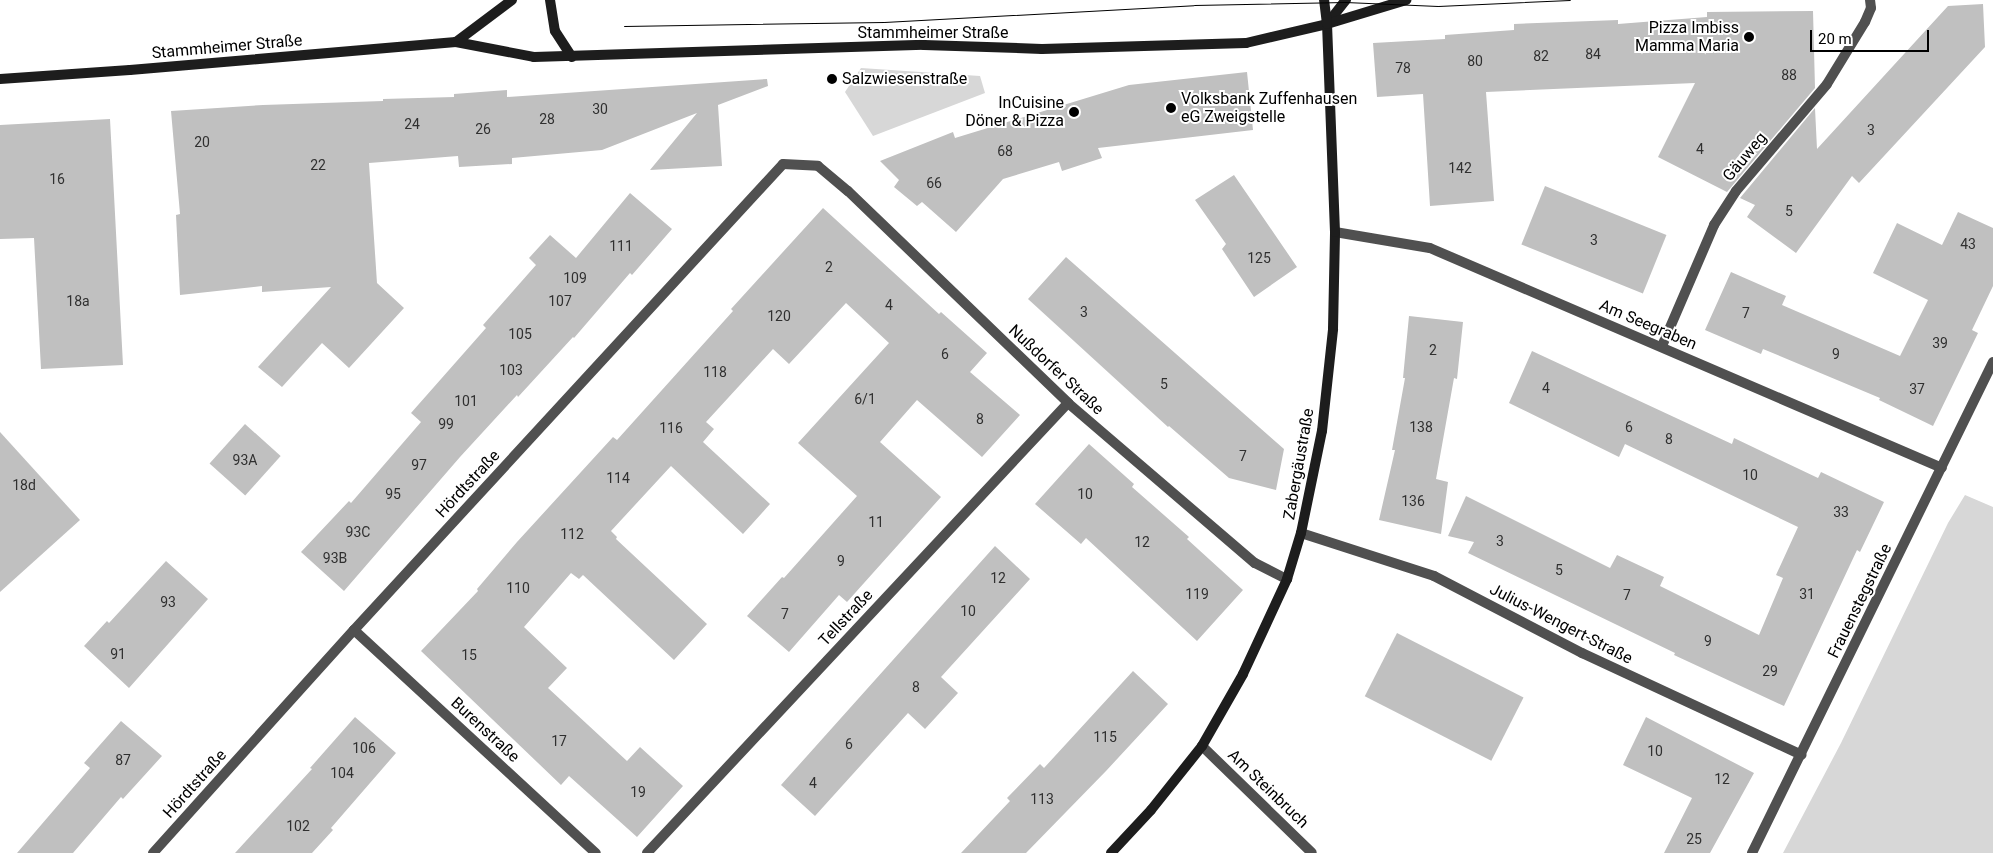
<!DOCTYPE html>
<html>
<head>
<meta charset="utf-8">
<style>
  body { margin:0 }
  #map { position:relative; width:1993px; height:853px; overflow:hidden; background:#fff; font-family:Roboto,sans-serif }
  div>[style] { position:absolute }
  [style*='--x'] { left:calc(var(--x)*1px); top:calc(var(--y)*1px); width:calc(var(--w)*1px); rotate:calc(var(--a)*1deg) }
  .green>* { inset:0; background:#d7d7d7 }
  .building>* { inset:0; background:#c0c0c0; transform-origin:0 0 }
  .street>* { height:10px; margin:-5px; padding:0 5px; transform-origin:5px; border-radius:5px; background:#505050 }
  .secondary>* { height:10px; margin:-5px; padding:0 5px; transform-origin:5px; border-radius:5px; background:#1d1d1d }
  .tram>* { height:1px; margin:-0.5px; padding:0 0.5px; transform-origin:0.5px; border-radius:0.5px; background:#000 }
  .dots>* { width:14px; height:14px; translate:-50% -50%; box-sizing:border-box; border:2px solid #fff; border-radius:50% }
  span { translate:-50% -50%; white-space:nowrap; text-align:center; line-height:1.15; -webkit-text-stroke:4px #fff; paint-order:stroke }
  .number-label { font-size:14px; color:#303030 }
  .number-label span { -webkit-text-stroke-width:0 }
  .poi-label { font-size:16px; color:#000 }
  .right { translate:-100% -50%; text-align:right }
  .left { translate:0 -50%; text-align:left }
  .street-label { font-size:16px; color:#000 }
  .scale { position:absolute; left:1810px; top:30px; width:119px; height:22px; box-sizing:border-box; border:2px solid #000; border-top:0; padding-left:6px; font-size:15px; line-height:18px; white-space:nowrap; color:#000; -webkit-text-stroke:4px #fff; paint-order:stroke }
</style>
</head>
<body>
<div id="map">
  <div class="green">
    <div style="clip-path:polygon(861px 68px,980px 76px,985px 93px,873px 136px,845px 92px)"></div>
    <div style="clip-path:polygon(1965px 495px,1993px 507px,1993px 853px,1783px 853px,1841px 743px,1948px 523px)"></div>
  </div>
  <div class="building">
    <div style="clip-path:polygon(1983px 4px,1985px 47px,1859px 183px,1852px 176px,1796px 253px,1747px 217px,1755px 205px,1740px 198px,1815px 108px,1817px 149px,1948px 6px)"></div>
    <div style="clip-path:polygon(1813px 11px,1815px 88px,1727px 192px,1658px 157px,1695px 83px,1486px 92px,1494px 201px,1430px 206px,1423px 94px,1377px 97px,1373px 43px,1445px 39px,1445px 35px,1514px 30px,1514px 24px,1618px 20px,1618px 24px,1707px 17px,1707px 12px)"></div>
    <div style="clip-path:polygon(1247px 72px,1253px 130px,1098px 148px,1102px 158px,1062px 171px,1059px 162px,1003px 179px,956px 232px,922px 202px,917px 206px,894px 187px,899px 180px,880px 161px,953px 132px,955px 138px,1129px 85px)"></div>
    <div style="clip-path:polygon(767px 79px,768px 86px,718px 105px,722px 166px,650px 170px,697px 113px,602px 150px,512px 158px,512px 164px,459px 167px,458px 156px,369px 163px,377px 283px,404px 308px,349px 368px,322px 343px,282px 387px,258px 367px,331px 287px,262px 292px,262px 286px,180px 295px,176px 215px,180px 214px,171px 111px,263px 105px,383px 101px,383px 99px,454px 97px,454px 94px,507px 90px,507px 97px)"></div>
    <div style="clip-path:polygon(110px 119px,123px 365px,41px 369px,34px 238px,0 239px,0 125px)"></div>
    <div style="clip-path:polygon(1234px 175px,1297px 267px,1254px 297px,1222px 249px,1226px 244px,1195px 200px)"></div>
    <div style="left:1545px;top:186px;width:131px;height:63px;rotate:22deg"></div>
    <div style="clip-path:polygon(630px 193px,672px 229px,632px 275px,630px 273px,574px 338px,573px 337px,518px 397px,517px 395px,460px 457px,344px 591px,301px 552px,349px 501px,351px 503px,421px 422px,411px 413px,486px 328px,483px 325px,536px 265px,529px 258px,550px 235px,576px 258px)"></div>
    <div style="clip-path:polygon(823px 208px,939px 314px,941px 312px,987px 353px,970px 372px,1020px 415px,982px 457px,917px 400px,880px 442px,941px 497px,847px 602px,839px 595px,789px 652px,747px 616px,782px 577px,784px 578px,857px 496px,798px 443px,889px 343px,846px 303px,789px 364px,773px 349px,706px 422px,714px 429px,703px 442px,770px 504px,743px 534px,671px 466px,611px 531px,617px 537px,616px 539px,707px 624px,674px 660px,583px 575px,579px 579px,571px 573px,524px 627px,567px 668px,548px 688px,627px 761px,640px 747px,683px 786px,637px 837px,569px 776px,561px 785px,421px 651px,478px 591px,477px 589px,517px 542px,613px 437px,617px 440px,733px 311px,731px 309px)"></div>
    <div style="clip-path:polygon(1958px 212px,1993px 228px,1993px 286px,1972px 330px,1978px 333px,1933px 426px,1879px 400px,1880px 398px,1763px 349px,1761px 354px,1705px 330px,1731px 272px,1786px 296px,1782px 305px,1900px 356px,1928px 300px,1873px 273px,1897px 223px,1942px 245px)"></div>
    <div style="clip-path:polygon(1066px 257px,1284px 449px,1276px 490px,1229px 478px,1169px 426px,1168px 427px,1028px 299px)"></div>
    <div style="clip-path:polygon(1409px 316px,1463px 322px,1457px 379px,1454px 378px,1436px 479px,1448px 482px,1441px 534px,1379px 520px,1395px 450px,1392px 450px,1405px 378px,1403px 378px)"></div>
    <div style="clip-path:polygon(1532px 351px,1732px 444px,1734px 438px,1818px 478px,1821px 472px,1884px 502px,1860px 552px,1857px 550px,1784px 706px,1674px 655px,1675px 653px,1468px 553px,1474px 542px,1448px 536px,1466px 496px,1610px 568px,1617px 555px,1664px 577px,1660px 586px,1759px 635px,1783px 578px,1776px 575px,1798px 527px,1625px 444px,1619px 457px,1509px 403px)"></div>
    <div style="left:245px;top:424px;width:48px;height:53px;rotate:42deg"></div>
    <div style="clip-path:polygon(0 432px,80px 520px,0 592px)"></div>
    <div style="clip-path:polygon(1089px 444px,1134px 484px,1132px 487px,1189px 537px,1187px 539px,1243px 590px,1197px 641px,1086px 538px,1081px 544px,1035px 504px)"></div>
    <div style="clip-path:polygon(995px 546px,1030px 579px,941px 677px,958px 693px,925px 729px,908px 713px,815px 816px,781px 785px)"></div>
    <div style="clip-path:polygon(166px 561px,208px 599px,129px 688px,84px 646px,107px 621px,109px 623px)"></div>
    <div style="left:1397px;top:633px;width:142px;height:71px;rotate:27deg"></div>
    <div style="clip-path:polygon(1133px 671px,1168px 704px,1106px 771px,1026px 853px,961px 853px,1010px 801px,1007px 798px,1040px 764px,1044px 768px)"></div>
    <div style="clip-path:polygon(355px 717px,396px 753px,331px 828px,333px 830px,312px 853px,235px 853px,312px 769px,310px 768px)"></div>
    <div style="clip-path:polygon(1646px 717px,1754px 773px,1710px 853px,1664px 853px,1692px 798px,1623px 765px)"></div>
    <div style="clip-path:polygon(121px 721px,162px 756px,123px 799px,121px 797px,73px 853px,17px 853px,90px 768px,84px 763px)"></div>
  </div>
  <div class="street">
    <div style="--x:1335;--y:232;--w:96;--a:9.6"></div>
    <div style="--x:1430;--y:248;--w:557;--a:23.25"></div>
    <div style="--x:1662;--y:346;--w:132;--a:-66.7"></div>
    <div style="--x:1714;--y:225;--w:40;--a:-57.1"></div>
    <div style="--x:1736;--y:191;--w:140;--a:-49.6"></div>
    <div style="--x:1827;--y:84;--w:73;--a:-58.5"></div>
    <div style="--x:1865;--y:22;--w:15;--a:-67"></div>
    <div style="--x:1871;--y:8;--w:8;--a:-97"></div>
    <div style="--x:1301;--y:533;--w:140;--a:17.9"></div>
    <div style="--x:1434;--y:576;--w:167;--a:27.5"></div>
    <div style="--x:1582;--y:653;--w:242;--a:24.9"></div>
    <div style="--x:354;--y:630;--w:329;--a:42.7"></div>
    <div style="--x:1202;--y:746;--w:153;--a:44.2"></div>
    <div style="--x:153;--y:853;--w:300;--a:-48"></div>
    <div style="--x:354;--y:630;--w:633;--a:-47.37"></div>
    <div style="--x:783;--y:164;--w:35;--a:3"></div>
    <div style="--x:818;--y:166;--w:39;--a:40"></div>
    <div style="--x:848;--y:191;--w:306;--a:43.9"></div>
    <div style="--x:1068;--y:403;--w:246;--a:40.6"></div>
    <div style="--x:1255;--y:563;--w:36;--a:27"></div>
    <div style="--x:647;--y:853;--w:616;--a:-46.91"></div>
    <div style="--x:1752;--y:853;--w:547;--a:-63.86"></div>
  </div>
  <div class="secondary">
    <div style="--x:550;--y:0;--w:31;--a:81"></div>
    <div style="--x:555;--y:31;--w:31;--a:57"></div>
    <div style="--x:1327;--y:24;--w:31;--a:-52"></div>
    <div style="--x:456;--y:42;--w:70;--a:-36.9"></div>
    <div style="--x:0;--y:79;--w:130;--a:-4"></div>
    <div style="--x:130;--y:70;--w:327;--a:-4.9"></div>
    <div style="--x:456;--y:42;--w:79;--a:10.9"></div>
    <div style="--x:534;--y:57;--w:390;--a:-1.8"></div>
    <div style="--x:924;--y:45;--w:118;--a:1.9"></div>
    <div style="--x:1042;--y:49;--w:204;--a:-1.7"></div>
    <div style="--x:1246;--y:43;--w:83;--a:-13.2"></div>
    <div style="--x:1327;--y:24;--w:83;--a:-16.9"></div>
    <div style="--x:1111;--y:853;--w:59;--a:-47.1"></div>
    <div style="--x:1151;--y:810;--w:82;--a:-51.4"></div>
    <div style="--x:1202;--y:746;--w:83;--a:-60.3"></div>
    <div style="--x:1243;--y:674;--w:105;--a:-65.1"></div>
    <div style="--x:1287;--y:579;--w:48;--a:-73.1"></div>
    <div style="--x:1301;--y:533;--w:104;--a:-78.4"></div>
    <div style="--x:1322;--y:431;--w:103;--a:-83.8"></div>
    <div style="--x:1333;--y:329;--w:97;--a:-88.8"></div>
    <div style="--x:1335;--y:232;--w:208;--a:-92.2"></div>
    <div style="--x:1327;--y:24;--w:24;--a:-97"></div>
  </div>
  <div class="tram">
    <div style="--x:624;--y:26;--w:260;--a:-0.9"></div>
    <div style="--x:884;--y:22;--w:310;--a:-3.1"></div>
    <div style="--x:1194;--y:5;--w:151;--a:-1.1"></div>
    <div style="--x:1345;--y:2;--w:93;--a:2.5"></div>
    <div style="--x:1438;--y:6;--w:132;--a:-2.6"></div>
  </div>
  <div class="dots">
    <div style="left:1749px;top:37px;background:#000"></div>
    <div style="left:832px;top:79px;background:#000"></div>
    <div style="left:1171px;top:108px;background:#000"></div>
    <div style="left:1074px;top:112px;background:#000"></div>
  </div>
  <div class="number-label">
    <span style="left:1593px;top:54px">84</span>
    <span style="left:1541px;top:56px">82</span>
    <span style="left:1475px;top:61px">80</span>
    <span style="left:1403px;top:68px">78</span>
    <span style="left:1789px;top:75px">88</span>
    <span style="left:600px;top:109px">30</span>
    <span style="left:547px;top:119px">28</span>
    <span style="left:412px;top:124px">24</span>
    <span style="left:483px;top:129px">26</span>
    <span style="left:1871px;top:130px">3</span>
    <span style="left:202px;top:142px">20</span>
    <span style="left:1700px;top:149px">4</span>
    <span style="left:1005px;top:151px">68</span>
    <span style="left:318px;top:165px">22</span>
    <span style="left:1460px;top:168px">142</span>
    <span style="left:57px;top:179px">16</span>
    <span style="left:934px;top:183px">66</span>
    <span style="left:1789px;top:211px">5</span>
    <span style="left:1594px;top:240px">3</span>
    <span style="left:1968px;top:244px">43</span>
    <span style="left:621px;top:246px">111</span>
    <span style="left:1259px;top:258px">125</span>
    <span style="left:829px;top:267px">2</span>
    <span style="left:575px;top:278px">109</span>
    <span style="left:78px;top:301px">18a</span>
    <span style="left:560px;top:301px">107</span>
    <span style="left:889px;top:305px">4</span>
    <span style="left:1084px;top:312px">3</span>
    <span style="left:1746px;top:313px">7</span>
    <span style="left:779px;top:316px">120</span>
    <span style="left:520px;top:334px">105</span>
    <span style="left:1940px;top:343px">39</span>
    <span style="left:1433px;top:350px">2</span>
    <span style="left:945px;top:354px">6</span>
    <span style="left:1836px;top:354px">9</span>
    <span style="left:511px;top:370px">103</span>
    <span style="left:715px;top:372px">118</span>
    <span style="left:1164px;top:384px">5</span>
    <span style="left:1546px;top:388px">4</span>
    <span style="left:1917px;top:389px">37</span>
    <span style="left:865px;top:399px">6/1</span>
    <span style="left:466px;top:401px">101</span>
    <span style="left:980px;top:419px">8</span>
    <span style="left:446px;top:424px">99</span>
    <span style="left:1421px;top:427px">138</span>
    <span style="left:1629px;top:427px">6</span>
    <span style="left:671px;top:428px">116</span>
    <span style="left:1669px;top:439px">8</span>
    <span style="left:1243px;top:456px">7</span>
    <span style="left:245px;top:460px">93A</span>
    <span style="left:419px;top:465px">97</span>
    <span style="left:1750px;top:475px">10</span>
    <span style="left:618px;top:478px">114</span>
    <span style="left:24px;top:485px">18d</span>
    <span style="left:393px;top:494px">95</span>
    <span style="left:1085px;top:494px">10</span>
    <span style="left:1413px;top:501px">136</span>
    <span style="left:1841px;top:512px">33</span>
    <span style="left:876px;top:522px">11</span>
    <span style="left:358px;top:532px">93C</span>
    <span style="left:572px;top:534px">112</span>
    <span style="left:1500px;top:541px">3</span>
    <span style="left:1142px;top:542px">12</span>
    <span style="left:335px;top:558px">93B</span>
    <span style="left:841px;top:561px">9</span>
    <span style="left:1559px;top:570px">5</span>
    <span style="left:998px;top:578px">12</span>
    <span style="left:518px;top:588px">110</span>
    <span style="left:1197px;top:594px">119</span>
    <span style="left:1807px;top:594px">31</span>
    <span style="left:1627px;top:595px">7</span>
    <span style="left:168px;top:602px">93</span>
    <span style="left:968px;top:611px">10</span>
    <span style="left:785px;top:614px">7</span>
    <span style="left:1708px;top:641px">9</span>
    <span style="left:118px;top:654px">91</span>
    <span style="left:469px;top:655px">15</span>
    <span style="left:1770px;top:671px">29</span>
    <span style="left:916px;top:687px">8</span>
    <span style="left:1105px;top:737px">115</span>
    <span style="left:559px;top:741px">17</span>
    <span style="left:849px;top:744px">6</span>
    <span style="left:364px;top:748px">106</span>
    <span style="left:1655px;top:751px">10</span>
    <span style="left:123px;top:760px">87</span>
    <span style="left:342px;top:773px">104</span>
    <span style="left:1722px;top:779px">12</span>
    <span style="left:813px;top:783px">4</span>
    <span style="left:638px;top:792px">19</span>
    <span style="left:1042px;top:799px">113</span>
    <span style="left:298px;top:826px">102</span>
    <span style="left:1694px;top:839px">25</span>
  </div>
  <div class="poi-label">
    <span class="right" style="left:1739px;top:37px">Pizza Imbiss<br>Mamma Maria</span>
    <span class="left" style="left:842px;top:79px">Salzwiesenstraße</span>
    <span class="left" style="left:1181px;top:108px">Volksbank Zuffenhausen<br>eG Zweigstelle</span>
    <span class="right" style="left:1064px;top:112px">InCuisine<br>Döner &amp; Pizza</span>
  </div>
  <div class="street-label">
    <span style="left:933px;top:33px">Stammheimer Straße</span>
    <span style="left:227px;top:47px;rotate:-5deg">Stammheimer Straße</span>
    <span style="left:1745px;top:157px;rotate:-50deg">Gäuweg</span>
    <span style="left:1648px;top:325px;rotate:23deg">Am Seegraben</span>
    <span style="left:1056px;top:370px;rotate:43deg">Nußdorfer Straße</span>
    <span style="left:1299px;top:464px;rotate:-80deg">Zabergäustraße</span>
    <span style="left:468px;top:484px;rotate:-47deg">Hördtstraße</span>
    <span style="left:1860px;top:601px;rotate:-64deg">Frauenstegstraße</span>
    <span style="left:846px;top:618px;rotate:-47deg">Tellstraße</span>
    <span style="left:1561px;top:624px;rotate:27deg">Julius-Wengert-Straße</span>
    <span style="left:485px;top:730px;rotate:43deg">Burenstraße</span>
    <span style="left:195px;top:784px;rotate:-48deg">Hördtstraße</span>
    <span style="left:1268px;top:789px;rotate:44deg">Am Steinbruch</span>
  </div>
  <div class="scale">20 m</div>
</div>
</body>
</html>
